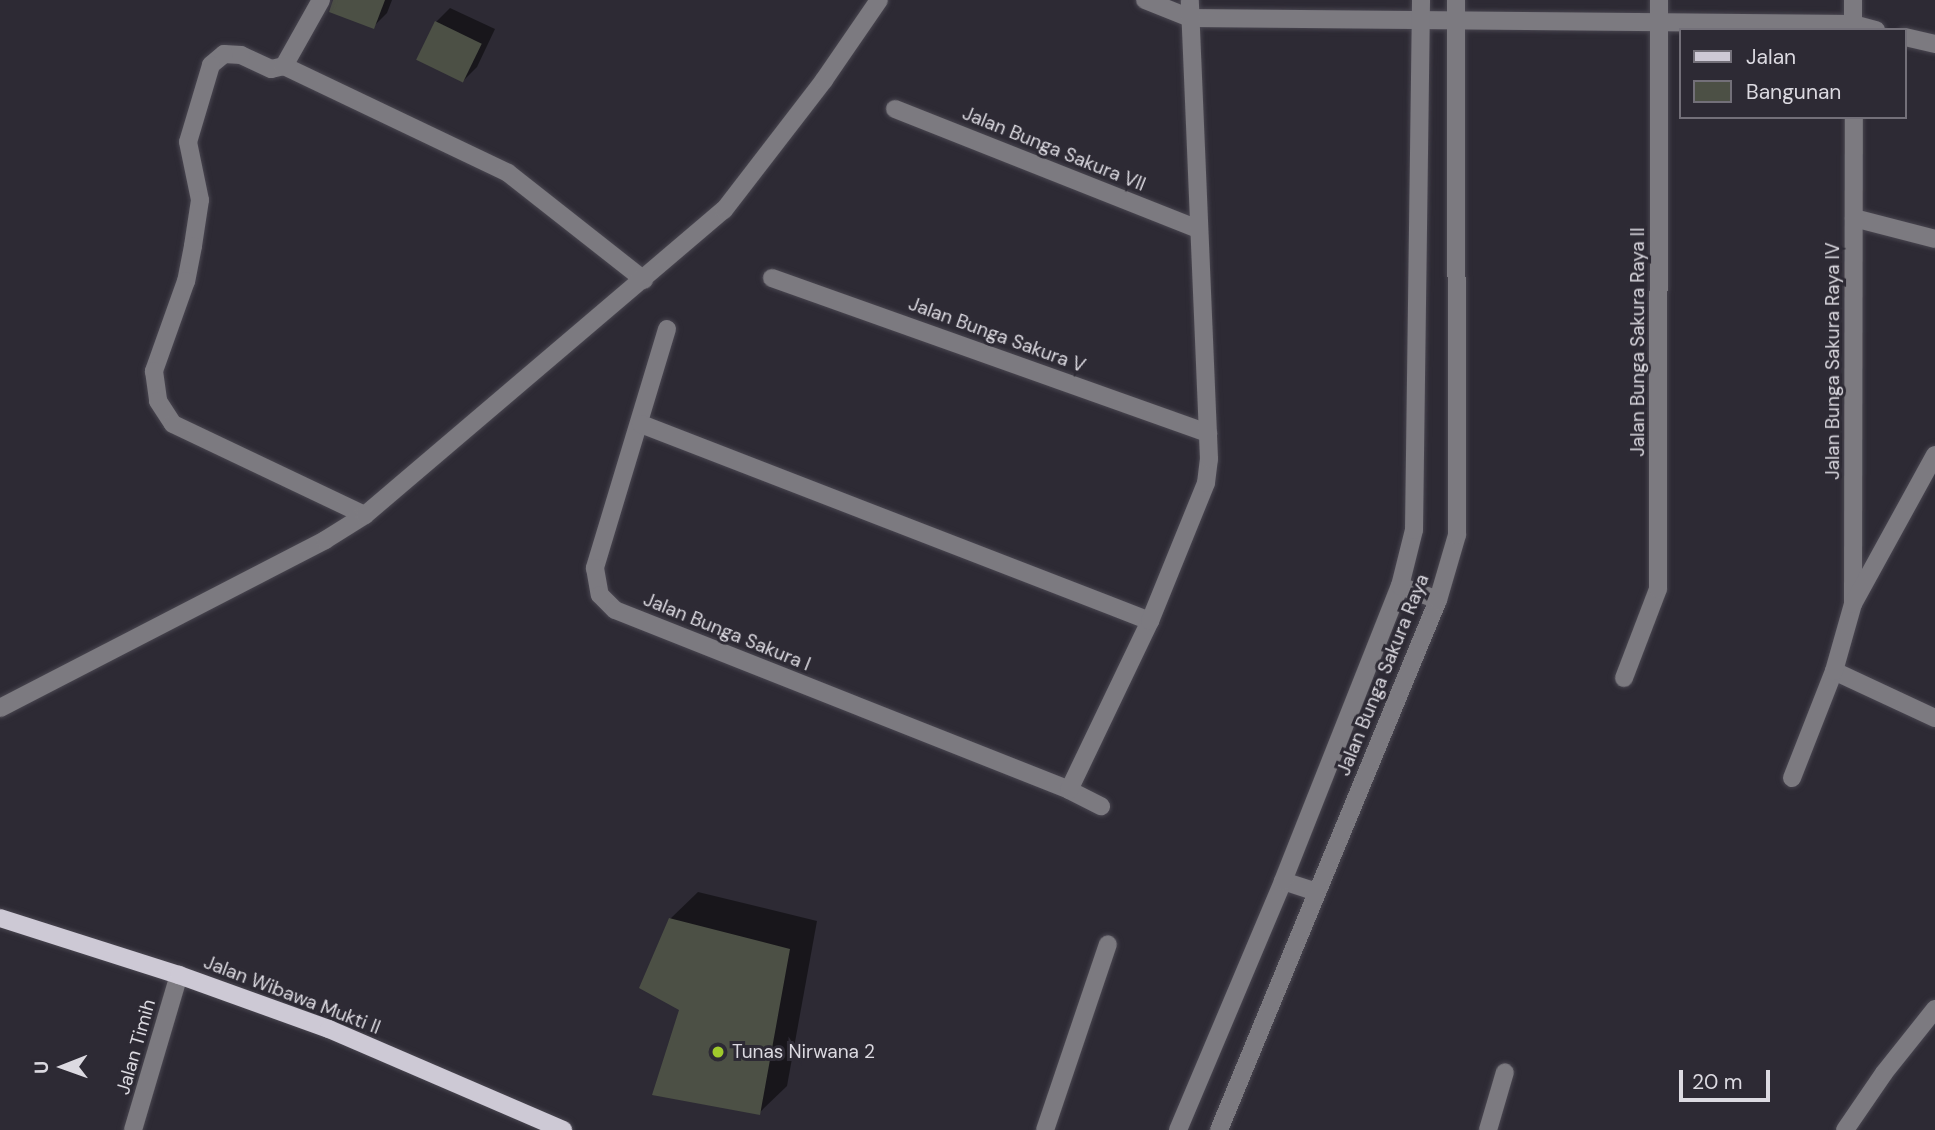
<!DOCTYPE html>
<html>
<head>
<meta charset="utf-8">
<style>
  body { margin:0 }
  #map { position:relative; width:1935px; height:1130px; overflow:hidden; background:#2d2a34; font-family:"DM Sans",sans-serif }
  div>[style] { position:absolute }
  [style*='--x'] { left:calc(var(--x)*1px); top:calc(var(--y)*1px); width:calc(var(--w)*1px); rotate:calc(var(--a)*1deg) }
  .shadow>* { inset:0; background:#0007 }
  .building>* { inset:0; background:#4c5045; transform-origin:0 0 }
  .roads { filter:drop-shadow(0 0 2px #494650) drop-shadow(0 0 2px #494650) }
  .minor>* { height:18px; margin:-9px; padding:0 9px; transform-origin:9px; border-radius:9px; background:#7c7a80 }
  .major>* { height:18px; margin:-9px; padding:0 9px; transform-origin:9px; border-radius:9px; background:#cdc9d5 }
  .dots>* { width:19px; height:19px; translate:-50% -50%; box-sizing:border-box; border:4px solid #2d2a34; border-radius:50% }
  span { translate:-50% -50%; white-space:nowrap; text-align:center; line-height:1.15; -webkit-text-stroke:6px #2d2a34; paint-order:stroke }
  .street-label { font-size:19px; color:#dcdae1 }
  .poi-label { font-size:19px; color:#dcdae1 }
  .left { translate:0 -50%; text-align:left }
  .legend { position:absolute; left:1679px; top:28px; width:228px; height:91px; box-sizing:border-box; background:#2d2a34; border:2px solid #737079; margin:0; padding:9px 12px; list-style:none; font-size:21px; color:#dcdae1 }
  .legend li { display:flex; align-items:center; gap:14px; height:35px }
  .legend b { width:35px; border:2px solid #737079 }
  .north { position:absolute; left:28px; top:1032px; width:70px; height:70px; -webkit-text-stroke:5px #2d2a34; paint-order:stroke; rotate:269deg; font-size:19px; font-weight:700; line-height:28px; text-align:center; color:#dcdae1 }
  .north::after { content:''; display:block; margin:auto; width:24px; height:32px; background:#dcdae1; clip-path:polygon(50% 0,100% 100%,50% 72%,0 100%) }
  .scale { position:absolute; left:1679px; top:1070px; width:91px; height:32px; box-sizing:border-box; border:4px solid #dcdae1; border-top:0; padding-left:9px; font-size:21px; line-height:24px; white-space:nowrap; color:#dcdae1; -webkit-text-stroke:5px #2d2a34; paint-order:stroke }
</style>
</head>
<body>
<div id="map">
  <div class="shadow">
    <div style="clip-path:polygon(335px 0,392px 0,387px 13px,373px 27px)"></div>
    <div style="clip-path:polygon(450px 8px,495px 29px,477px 67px,463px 81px,436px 22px)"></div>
    <div style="clip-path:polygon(698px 892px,817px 921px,787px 1086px,759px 1113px,681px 1009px,670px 919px)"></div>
  </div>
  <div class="building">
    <div style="clip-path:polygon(333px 0,385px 0,374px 29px,329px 12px)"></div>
    <div style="left:435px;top:21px;width:52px;height:43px;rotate:26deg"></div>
    <div style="clip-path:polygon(669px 918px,790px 949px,760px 1115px,652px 1095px,679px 1010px,639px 988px)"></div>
  </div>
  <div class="roads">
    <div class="minor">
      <div style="--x:321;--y:0;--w:76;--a:119.3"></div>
      <div style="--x:284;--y:66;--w:13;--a:167"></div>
      <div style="--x:271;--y:69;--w:33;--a:-155"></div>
      <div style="--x:241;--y:55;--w:17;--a:-177"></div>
      <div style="--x:224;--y:54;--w:17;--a:140"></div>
      <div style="--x:211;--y:65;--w:80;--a:106.6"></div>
      <div style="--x:188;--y:142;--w:59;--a:78.3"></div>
      <div style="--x:200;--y:200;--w:47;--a:98.7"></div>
      <div style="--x:193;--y:246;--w:36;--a:101"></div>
      <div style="--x:186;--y:281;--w:96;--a:109.6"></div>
      <div style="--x:154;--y:371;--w:30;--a:82"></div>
      <div style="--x:158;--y:401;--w:27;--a:57"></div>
      <div style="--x:173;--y:424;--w:212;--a:25.4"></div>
      <div style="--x:1145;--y:0;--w:48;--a:21.8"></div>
      <div style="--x:1190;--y:18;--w:663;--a:0.52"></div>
      <div style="--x:1853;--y:24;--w:24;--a:15"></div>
      <div style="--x:1853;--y:0;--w:30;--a:90"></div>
      <div style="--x:1905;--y:37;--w:31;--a:13"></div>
      <div style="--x:284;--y:66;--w:248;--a:25.5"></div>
      <div style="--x:508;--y:173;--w:173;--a:38.2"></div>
      <div style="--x:895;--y:109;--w:326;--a:21.6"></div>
      <div style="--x:1854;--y:218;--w:84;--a:14.5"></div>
      <div style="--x:772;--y:278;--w:463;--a:19.6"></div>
      <div style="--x:667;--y:329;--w:250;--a:106.8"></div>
      <div style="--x:595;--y:568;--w:27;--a:80"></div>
      <div style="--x:600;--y:595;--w:21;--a:45"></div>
      <div style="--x:615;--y:610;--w:488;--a:21.6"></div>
      <div style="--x:1069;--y:790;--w:36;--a:27"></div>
      <div style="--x:641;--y:424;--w:546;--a:21.16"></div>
      <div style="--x:1400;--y:586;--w:40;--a:20.2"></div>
      <div style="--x:1853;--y:604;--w:487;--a:-89.9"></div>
      <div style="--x:1834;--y:671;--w:111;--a:25"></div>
      <div style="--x:1624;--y:678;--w:95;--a:-69.1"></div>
      <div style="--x:1658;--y:589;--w:589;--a:-89.9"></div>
      <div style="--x:0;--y:708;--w:366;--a:-27.3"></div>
      <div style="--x:325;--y:540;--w:47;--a:-32"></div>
      <div style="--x:365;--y:515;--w:471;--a:-40.4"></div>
      <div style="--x:724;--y:210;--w:164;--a:-52.4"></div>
      <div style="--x:824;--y:80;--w:97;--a:-55.5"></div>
      <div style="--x:1792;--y:778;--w:115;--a:-68.6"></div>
      <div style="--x:1834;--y:671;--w:70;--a:-74.2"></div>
      <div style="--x:1853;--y:604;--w:170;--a:-61.2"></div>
      <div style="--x:1069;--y:790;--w:187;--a:-64.4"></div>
      <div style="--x:1150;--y:621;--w:149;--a:-67.9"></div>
      <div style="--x:1206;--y:483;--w:24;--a:-83"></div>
      <div style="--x:1209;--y:459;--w:459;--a:-92.4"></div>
      <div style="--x:1283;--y:881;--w:36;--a:18"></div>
      <div style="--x:133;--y:1130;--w:162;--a:-73.5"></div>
      <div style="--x:1045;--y:1130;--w:196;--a:-71.3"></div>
      <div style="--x:1178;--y:1130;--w:270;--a:-67.1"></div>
      <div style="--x:1283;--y:881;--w:317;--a:-68.4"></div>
      <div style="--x:1400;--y:586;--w:58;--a:-76"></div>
      <div style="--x:1414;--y:530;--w:530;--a:-89.24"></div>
      <div style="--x:1219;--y:1130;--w:573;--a:-67.55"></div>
      <div style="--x:1438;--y:600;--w:68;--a:-73.7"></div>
      <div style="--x:1457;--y:535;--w:535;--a:-90.11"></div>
      <div style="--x:1488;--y:1130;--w:60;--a:-73.7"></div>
      <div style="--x:1845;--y:1130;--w:69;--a:-55.6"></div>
      <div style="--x:1884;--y:1073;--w:82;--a:-51.4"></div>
    </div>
    <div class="major">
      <div style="--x:0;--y:918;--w:188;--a:17.7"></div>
      <div style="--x:179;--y:975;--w:159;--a:19.8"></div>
      <div style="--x:329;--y:1029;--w:255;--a:23.3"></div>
    </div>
  </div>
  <div class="dots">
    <div style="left:718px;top:1052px;background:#a0ca2c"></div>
  </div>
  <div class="street-label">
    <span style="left:1054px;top:149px;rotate:22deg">Jalan Bunga Sakura VII</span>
    <span style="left:997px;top:335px;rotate:20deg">Jalan Bunga Sakura V</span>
    <span style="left:1638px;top:342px;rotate:-90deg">Jalan Bunga Sakura Raya II</span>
    <span style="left:1833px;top:361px;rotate:-90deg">Jalan Bunga Sakura Raya IV</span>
    <span style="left:727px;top:632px;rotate:22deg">Jalan Bunga Sakura I</span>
    <span style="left:1383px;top:675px;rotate:-68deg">Jalan Bunga Sakura Raya</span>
    <span style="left:292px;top:995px;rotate:21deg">Jalan Wibawa Mukti II</span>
    <span style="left:136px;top:1047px;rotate:-74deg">Jalan Timih</span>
  </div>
  <div class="poi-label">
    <span class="left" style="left:732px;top:1052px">Tunas Nirwana 2</span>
  </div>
  <ul class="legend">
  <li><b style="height:9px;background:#cdc9d5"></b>Jalan</li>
  <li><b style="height:19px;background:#4c5045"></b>Bangunan</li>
  </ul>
  <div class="north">U</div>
  <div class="scale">20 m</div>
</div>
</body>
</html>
